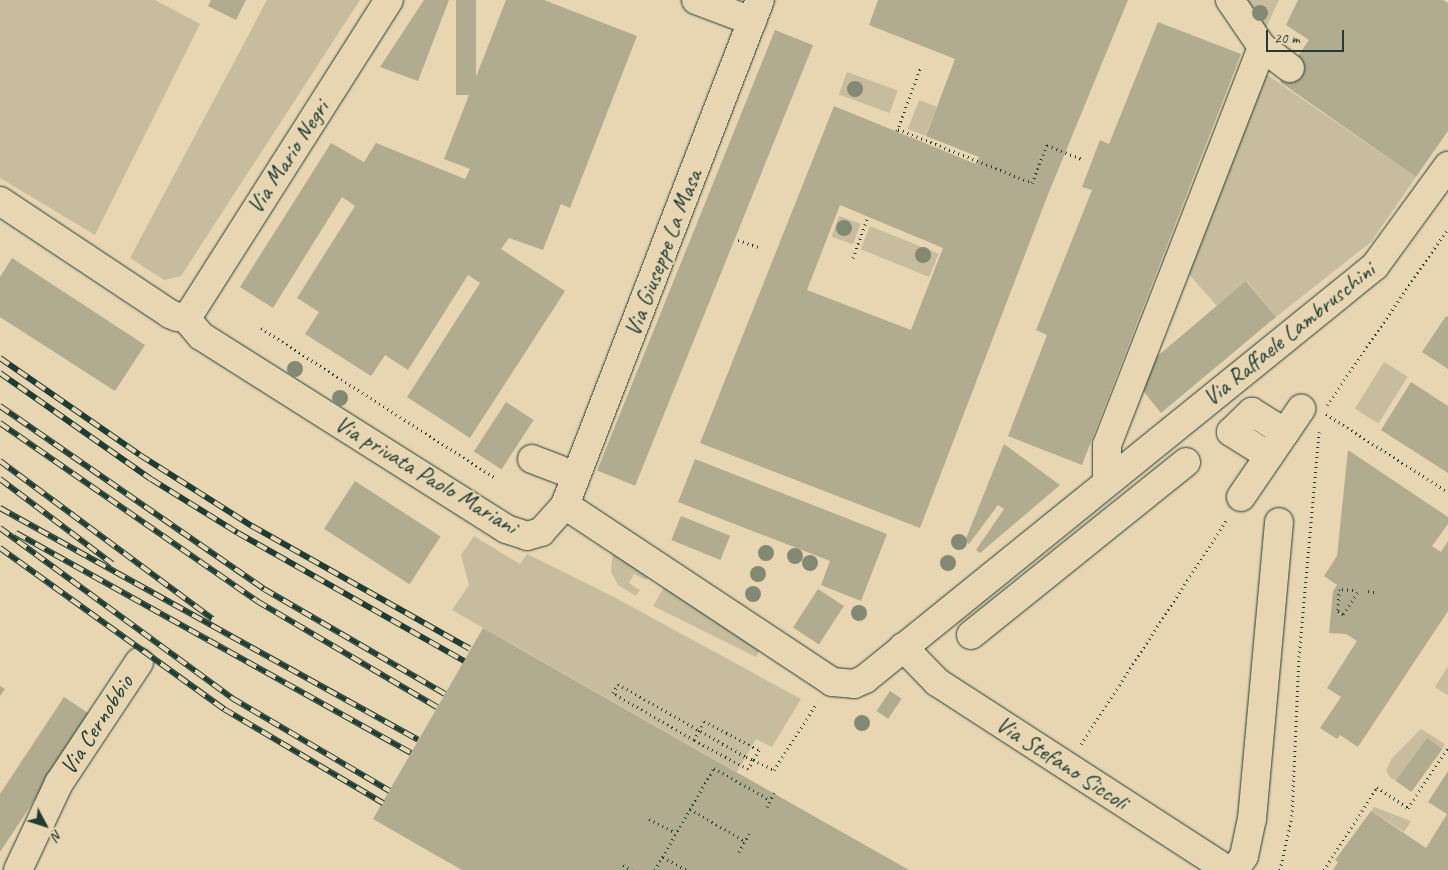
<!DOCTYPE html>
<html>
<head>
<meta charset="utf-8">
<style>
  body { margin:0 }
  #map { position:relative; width:1448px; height:870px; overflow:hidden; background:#e8d6b3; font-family:Caveat,sans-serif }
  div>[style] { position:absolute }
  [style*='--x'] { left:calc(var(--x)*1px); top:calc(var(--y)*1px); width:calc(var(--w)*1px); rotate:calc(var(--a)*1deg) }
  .green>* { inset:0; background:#c7bd9e; transform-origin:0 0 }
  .building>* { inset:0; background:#b1ab90; transform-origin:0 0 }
  .path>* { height:3px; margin-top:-1.5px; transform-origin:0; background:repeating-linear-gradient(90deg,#1f3d34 0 1px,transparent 0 5px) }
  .roads { filter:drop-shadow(0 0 1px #1f3d34) drop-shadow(0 0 1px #1f3d34) }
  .minor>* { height:28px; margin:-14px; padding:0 14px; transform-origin:14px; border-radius:14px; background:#e8d6b3 }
  .rail>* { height:5.5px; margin-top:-2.75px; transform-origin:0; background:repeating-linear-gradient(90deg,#e8d6b3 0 11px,#1f3d34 0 22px); box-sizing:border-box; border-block:1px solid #1f3d34 }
  .trees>* { width:16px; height:16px; margin:-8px; border-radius:50%; background:#838973 }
  span { translate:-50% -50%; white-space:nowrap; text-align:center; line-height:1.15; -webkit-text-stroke:4px #e8d6b3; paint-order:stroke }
  .street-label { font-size:24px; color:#1f3d34 }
  .north { position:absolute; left:20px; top:800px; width:50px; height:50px; -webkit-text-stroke:4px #e8d6b3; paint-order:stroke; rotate:130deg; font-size:14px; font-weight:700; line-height:20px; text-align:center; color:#1f3d34 }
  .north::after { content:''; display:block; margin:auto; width:18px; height:22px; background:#1f3d34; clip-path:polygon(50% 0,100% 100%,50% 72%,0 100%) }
  .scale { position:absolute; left:1266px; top:30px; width:78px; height:22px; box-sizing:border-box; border:2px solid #1f3d34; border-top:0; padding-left:6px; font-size:15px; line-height:18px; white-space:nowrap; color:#1f3d34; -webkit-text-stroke:4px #e8d6b3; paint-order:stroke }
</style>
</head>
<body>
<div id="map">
  <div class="green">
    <div style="clip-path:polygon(0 0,155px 0,200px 24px,95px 235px,0 178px)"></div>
    <div style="clip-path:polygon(267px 0,360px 0,181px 276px,164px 280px,130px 258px)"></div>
    <div style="clip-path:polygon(1238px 0,1279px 0,1265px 30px)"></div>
    <div style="left:847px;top:72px;width:54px;height:24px;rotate:20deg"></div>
    <div style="clip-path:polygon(1266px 74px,1416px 177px,1371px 242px,1276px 317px,1247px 281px,1217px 306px,1186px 271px)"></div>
    <div style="left:919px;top:100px;width:19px;height:31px;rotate:21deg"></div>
    <div style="left:839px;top:216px;width:23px;height:22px;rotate:20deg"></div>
    <div style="left:870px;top:226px;width:74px;height:25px;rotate:22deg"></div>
    <div style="left:1384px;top:362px;width:28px;height:55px;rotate:32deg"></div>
    <div style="clip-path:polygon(474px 536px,520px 564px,527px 554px,612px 596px,801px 699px,772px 747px,756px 739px,737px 772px,452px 610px,469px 585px,461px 555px)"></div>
    <div style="clip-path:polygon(613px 549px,650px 574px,646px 580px,634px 574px,629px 583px,640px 590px,636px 596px,618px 585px,611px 572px)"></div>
    <div style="clip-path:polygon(666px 584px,762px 647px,756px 657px,653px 606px)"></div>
    <div style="clip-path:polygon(1448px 666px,1448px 694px,1447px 695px,1435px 687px)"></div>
    <div style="clip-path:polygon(1421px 729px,1445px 744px,1442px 749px,1426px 739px,1398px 782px,1391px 778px,1386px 771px,1392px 758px)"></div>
    <div style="clip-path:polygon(1374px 807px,1411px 821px,1404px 832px,1371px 811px)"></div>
  </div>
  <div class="building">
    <div style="clip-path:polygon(211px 0,246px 0,236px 20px,208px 6px)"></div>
    <div style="clip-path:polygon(424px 0,449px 0,418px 81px,380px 67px)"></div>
    <div style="left:456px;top:0;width:20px;height:95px"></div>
    <div style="clip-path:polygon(506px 0,544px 0,637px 36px,570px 208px,561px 204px,543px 250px,509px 238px,501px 249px,565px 291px,470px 438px,407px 397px,480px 283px,468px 275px,408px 370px,385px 355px,371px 376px,305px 334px,319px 312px,297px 298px,355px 206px,342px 197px,273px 308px,240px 287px,331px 143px,364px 162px,376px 143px,465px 179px,470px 169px,444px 159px)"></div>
    <div style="clip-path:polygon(evenodd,878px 0,1128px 0,1049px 192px,920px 528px,700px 443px,834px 106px,976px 164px,979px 157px,926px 136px,955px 59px,869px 25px,878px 0,840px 205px,943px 248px,911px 330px,807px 290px,840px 205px)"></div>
    <div style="clip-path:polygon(1298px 0,1443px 0,1448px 3px,1448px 131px,1416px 177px,1280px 82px,1309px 40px,1286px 25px)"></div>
    <div style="clip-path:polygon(1158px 22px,1241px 54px,1082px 465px,1008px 436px,1047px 335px,1036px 330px,1092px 190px,1082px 187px,1100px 140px,1109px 144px)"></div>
    <div style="left:775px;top:30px;width:41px;height:475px;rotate:22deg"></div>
    <div style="clip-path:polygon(12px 258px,145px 345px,115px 391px,0 317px,0 277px)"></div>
    <div style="clip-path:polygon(1246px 281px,1276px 317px,1161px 413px,1140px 387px,1147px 365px)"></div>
    <div style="clip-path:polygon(1446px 316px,1448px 317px,1448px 369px,1422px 352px)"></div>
    <div style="clip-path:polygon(1411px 382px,1448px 406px,1448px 473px,1381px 430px)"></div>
    <div style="left:506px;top:402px;width:33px;height:59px;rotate:33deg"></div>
    <div style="clip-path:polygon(1004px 444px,1060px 485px,980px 553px,976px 550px,1004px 509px,998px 505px,969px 544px,965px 541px)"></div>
    <div style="clip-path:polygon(1348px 450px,1448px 517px,1448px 524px,1432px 546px,1441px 552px,1448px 541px,1448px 611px,1358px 747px,1340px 735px,1337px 739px,1320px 728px,1341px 697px,1327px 688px,1357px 641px,1346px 634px,1329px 633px,1333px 591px,1337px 585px,1324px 576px,1337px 556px)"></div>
    <div style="clip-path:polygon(695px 459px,887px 534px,861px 601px,821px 585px,830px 561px,678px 502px)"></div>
    <div style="left:355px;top:481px;width:102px;height:57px;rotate:33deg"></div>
    <div style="left:681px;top:516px;width:53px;height:26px;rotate:22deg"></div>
    <div style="left:818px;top:589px;width:31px;height:46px;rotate:33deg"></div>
    <div style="clip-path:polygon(483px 628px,685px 743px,909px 870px,462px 870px,432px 853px,373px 819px)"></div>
    <div style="clip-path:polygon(0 686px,5px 689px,0 696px)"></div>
    <div style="left:890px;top:691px;width:14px;height:24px;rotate:34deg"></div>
    <div style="clip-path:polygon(64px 697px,91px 715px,0 852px,0 794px)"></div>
    <div style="left:1427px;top:738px;width:19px;height:53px;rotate:36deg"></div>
    <div style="clip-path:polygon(1448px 771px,1448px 870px,1333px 870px,1338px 862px,1335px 860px,1371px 811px,1426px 848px,1447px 814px,1428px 802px)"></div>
  </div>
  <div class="path">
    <div style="--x:898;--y:129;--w:144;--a:21.9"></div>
    <div style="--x:1032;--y:183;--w:41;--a:-68.5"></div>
    <div style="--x:1047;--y:145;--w:38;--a:22"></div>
    <div style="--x:897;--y:131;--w:69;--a:-69.7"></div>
    <div style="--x:738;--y:240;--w:21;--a:19"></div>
    <div style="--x:853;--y:258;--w:45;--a:-70.3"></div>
    <div style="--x:261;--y:328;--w:279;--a:32.6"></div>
    <div style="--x:1327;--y:405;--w:214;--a:-55.6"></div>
    <div style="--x:1326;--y:414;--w:145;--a:32.6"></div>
    <div style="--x:1353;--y:590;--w:14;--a:-176"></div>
    <div style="--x:1339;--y:589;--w:22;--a:93"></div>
    <div style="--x:1338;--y:611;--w:6;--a:31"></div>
    <div style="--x:1343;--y:614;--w:30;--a:-56"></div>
    <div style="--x:1368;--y:591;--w:10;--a:11"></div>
    <div style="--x:694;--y:740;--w:21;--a:-62"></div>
    <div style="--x:704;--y:721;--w:62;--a:27.8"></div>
    <div style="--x:759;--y:750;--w:12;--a:121"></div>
    <div style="--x:753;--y:760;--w:10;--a:119"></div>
    <div style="--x:748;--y:769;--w:61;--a:-151.8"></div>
    <div style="--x:694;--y:740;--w:94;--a:-149.9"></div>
    <div style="--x:613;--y:693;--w:10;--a:-61"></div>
    <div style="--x:618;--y:684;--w:147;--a:29.7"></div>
    <div style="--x:746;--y:757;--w:8;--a:23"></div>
    <div style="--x:753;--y:760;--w:23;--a:25"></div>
    <div style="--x:774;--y:770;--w:78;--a:-57.5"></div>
    <div style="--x:1081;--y:744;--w:268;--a:-57"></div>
    <div style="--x:767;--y:807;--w:16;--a:-63"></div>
    <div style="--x:690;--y:809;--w:64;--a:30.2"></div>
    <div style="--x:649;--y:819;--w:30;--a:27"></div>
    <div style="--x:739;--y:852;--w:23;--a:-61"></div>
    <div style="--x:663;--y:857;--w:26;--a:29"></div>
    <div style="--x:623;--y:865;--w:10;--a:29"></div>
    <div style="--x:655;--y:870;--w:118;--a:-60"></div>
    <div style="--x:714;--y:768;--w:64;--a:29.7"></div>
    <div style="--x:1280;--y:870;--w:55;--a:-77.5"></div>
    <div style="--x:1292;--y:816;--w:159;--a:-87.5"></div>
    <div style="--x:1299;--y:657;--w:226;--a:-84.9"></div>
    <div style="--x:1324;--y:870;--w:98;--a:-57.4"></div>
    <div style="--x:1377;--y:787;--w:37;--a:34"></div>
    <div style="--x:1408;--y:808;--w:73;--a:-56.7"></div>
  </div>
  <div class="roads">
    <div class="minor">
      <div style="--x:696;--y:0;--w:60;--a:20.6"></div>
      <div style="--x:1262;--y:47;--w:35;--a:37"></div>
      <div style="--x:0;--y:201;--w:204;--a:33.6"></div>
      <div style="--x:170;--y:314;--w:8;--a:23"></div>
      <div style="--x:177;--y:317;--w:12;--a:-9"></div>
      <div style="--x:189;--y:315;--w:8;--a:83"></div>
      <div style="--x:190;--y:323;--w:17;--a:50"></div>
      <div style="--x:201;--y:336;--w:361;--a:32.3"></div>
      <div style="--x:506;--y:529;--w:22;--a:18"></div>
      <div style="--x:527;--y:536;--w:15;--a:-16"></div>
      <div style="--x:541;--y:532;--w:36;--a:-48"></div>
      <div style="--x:565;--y:505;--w:541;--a:-68.89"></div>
      <div style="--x:189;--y:315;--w:373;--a:-57.6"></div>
      <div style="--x:1269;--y:456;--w:45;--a:-147.7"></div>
      <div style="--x:1231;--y:432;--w:29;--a:-44"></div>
      <div style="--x:1252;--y:412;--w:39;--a:32"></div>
      <div style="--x:532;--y:459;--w:30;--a:21"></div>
      <div style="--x:1107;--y:480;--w:35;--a:-90"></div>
      <div style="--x:1107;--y:445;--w:427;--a:-68.7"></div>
      <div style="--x:1262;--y:47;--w:57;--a:-124.2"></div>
      <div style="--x:1241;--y:497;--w:107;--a:-55.7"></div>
      <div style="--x:565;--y:505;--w:320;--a:33.5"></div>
      <div style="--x:832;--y:682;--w:22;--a:5"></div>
      <div style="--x:854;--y:684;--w:12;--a:-24"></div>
      <div style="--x:865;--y:679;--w:656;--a:-39"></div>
      <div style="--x:1375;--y:266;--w:124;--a:-53.9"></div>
      <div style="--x:971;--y:635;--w:276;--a:-38.8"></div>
      <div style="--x:903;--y:647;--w:49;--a:45.8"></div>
      <div style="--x:937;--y:682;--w:346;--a:32.9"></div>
      <div style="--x:18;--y:870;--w:96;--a:-64.8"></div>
      <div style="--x:59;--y:783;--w:145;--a:-56.5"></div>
      <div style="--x:1234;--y:870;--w:17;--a:-54"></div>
      <div style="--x:1244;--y:856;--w:38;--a:-78"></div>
      <div style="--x:1252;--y:819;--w:298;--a:-84.8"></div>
    </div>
  </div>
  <div class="rail">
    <div style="--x:0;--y:358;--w:170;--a:34.7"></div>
    <div style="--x:140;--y:455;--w:133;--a:32.4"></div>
    <div style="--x:252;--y:526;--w:250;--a:29.4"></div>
    <div style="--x:0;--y:373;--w:184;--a:35.1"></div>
    <div style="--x:151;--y:479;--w:102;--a:31.8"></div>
    <div style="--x:238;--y:533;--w:260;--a:29.5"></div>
    <div style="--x:0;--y:406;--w:321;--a:34.7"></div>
    <div style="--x:264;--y:589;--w:209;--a:30.1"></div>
    <div style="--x:0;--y:423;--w:313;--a:34.7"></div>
    <div style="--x:257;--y:601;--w:209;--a:30.5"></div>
    <div style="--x:0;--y:461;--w:265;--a:36.6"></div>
    <div style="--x:0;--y:479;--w:141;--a:37"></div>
    <div style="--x:0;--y:508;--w:478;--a:29"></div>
    <div style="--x:0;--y:528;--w:288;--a:36.2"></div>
    <div style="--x:232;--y:698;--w:183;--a:30.5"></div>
    <div style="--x:16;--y:533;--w:452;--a:29.1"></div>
    <div style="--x:0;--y:548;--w:276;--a:35.7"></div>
    <div style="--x:224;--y:709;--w:185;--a:30.6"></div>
  </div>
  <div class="trees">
    <div style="left:1260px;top:13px"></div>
    <div style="left:855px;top:89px"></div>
    <div style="left:844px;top:228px"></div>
    <div style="left:923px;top:255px"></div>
    <div style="left:295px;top:369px"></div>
    <div style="left:340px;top:398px"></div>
    <div style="left:959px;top:542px"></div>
    <div style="left:766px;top:553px"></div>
    <div style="left:795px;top:556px"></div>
    <div style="left:810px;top:563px"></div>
    <div style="left:948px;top:563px"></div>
    <div style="left:758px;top:574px"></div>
    <div style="left:753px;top:594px"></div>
    <div style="left:859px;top:613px"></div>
    <div style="left:862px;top:723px"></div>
  </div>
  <div class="street-label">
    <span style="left:288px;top:157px;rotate:-57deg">Via Mario Negri</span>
    <span style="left:663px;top:253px;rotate:-69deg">Via Giuseppe La Masa</span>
    <span style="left:1289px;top:334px;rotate:-39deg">Via Raffaele Lambruschini</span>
    <span style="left:426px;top:475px;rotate:31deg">Via privata Paolo Mariani</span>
    <span style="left:97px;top:725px;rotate:-57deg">Via Cernobbio</span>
    <span style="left:1062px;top:763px;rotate:33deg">Via Stefano Siccoli</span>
  </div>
  <div class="north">N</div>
  <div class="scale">20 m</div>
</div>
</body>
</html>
